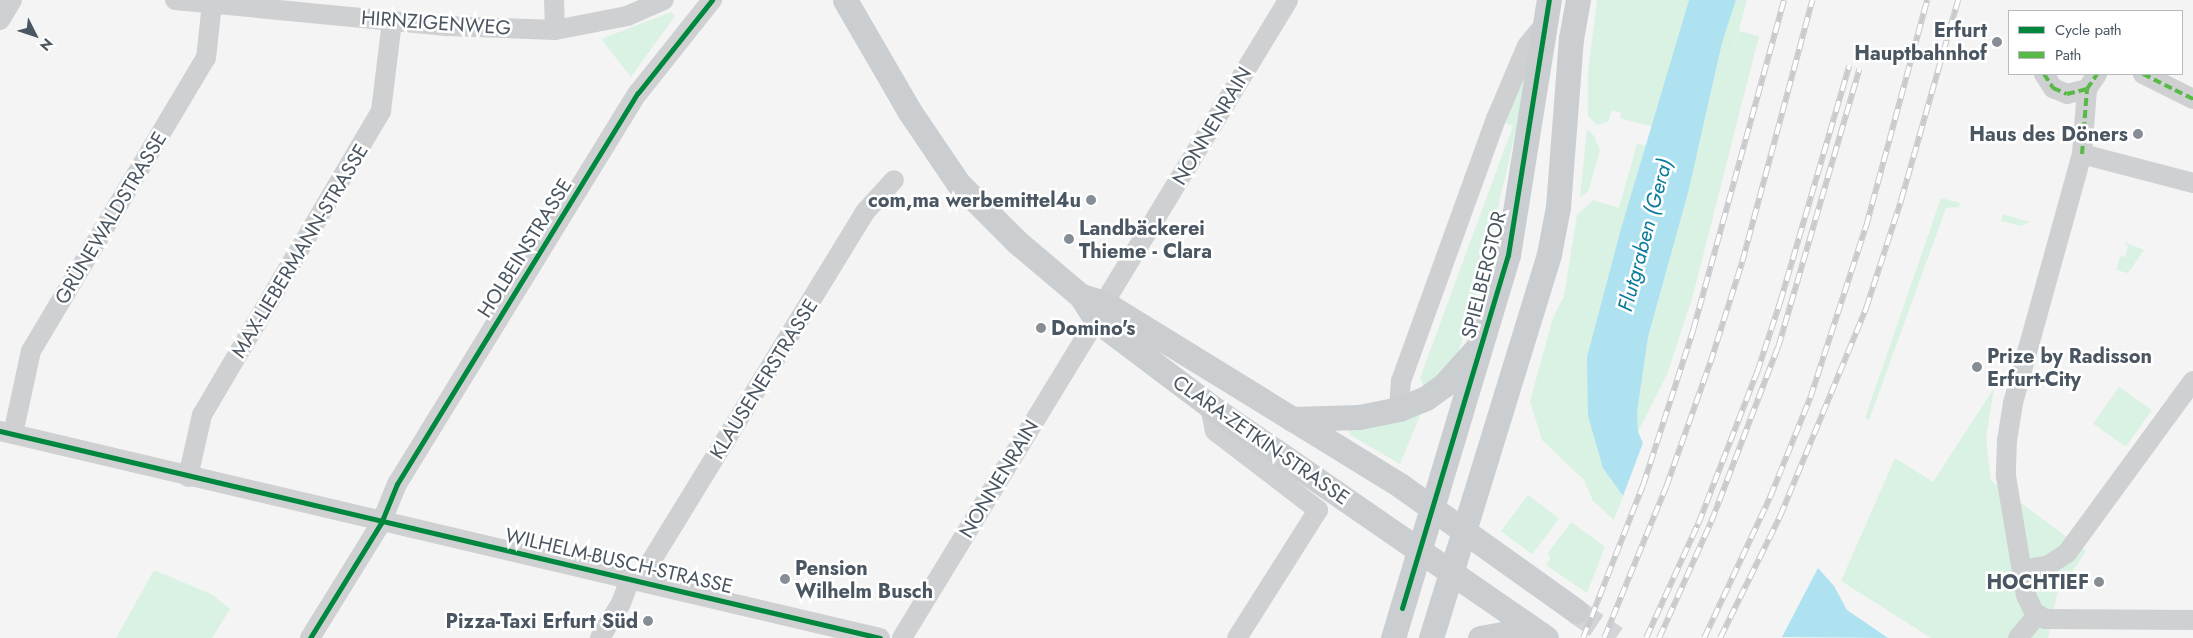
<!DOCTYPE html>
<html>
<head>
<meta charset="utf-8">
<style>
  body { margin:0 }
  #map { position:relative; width:2193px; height:638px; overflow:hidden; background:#f4f4f4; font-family:Jost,sans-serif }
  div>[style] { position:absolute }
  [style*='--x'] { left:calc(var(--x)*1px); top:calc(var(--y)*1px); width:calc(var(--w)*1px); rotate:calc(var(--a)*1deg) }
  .green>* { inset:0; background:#d9f2e3; transform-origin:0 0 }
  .water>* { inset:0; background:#aee2f0 }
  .major-tunnel>* { height:25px; margin-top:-12.5px; transform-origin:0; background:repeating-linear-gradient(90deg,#d2d4d7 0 25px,transparent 0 37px) }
  .minor>* { height:20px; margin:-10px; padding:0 10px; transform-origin:10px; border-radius:10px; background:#ced0d2 }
  .major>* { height:25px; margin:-12.5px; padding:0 12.5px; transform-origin:12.5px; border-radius:12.5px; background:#caced1 }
  .rail>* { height:5.5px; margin-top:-2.75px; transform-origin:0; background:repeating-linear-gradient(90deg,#fff 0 11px,#c9cacc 0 22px); box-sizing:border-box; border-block:1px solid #c9cacc }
  .quiet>* { height:4px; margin-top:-2px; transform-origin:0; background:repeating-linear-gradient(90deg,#58b947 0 8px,transparent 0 12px) }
  .cycleway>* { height:5px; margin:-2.5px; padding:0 2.5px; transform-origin:2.5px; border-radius:2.5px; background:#00873e }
  .dots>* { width:14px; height:14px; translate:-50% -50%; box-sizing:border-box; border:2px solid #fff; border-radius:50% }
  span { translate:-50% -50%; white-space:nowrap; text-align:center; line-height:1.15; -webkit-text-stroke:5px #fff; paint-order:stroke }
  .street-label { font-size:20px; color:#4a5661 }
  .poi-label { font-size:20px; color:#4a5661; font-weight:700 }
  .right { translate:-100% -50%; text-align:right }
  .left { translate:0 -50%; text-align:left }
  .water-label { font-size:21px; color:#0c7c9b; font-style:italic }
  .legend { position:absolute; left:2008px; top:10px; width:175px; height:65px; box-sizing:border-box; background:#fff; border:1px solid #b7bbc0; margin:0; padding:6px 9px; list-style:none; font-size:15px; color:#4a5661 }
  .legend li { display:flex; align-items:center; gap:10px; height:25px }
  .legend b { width:25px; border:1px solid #b7bbc0 }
  .north { position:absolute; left:10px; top:10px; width:50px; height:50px; -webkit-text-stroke:4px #fff; paint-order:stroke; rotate:131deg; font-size:14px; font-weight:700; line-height:20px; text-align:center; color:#4a5661 }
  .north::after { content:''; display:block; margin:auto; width:18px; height:22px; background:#4a5661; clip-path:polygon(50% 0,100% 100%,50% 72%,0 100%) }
</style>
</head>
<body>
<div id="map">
  <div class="green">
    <div style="clip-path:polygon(1597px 0,1689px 0,1653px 127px,1620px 118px,1621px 113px,1612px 110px,1608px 122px,1597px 125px,1588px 116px,1588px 71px)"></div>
    <div style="clip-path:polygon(1736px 0,1747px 0,1725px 81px,1739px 31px,1759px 36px,1693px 295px,1668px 372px,1638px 432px,1637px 413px,1648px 337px,1688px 193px,1722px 43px)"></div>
    <div style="clip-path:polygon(671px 12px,675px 16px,631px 77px,601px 39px)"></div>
    <div style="clip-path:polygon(1527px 63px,1517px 127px,1475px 304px,1457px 355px,1424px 388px,1420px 378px,1513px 126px,1502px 122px)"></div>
    <div style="clip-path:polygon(1587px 129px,1594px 136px,1600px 150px,1588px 192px,1580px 197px)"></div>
    <div style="clip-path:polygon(1637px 144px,1647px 146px,1620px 232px,1587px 357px,1603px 467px,1623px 496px,1614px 520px,1593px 501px,1584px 480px,1542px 440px,1530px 401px,1553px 318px,1564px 296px,1577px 215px,1593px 200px,1619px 208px)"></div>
    <div style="clip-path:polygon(1941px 198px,1960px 203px,1959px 207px,1946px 208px,1869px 420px,1865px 418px)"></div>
    <div style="clip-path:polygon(2003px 214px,2009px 216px,2030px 222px,2021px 226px,2001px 221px)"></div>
    <div style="clip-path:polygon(2124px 242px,2144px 250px,2128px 273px,2116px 270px,2120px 256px,2125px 257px,2128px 247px)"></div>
    <div style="left:2119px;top:387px;width:40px;height:45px;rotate:35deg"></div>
    <div style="clip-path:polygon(1994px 388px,1986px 438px,1991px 481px,2086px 551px,2057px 594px,2048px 638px,1931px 638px,1841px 581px,1895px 458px,1933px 482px)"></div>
    <div style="clip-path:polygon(1421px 413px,1400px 464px,1350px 435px,1348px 427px)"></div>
    <div style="left:1528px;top:495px;width:39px;height:45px;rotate:37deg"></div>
    <div style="clip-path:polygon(1571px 522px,1605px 547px,1587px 593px,1546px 565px,1550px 559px,1548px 553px)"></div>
    <div style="clip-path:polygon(154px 570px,211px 594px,230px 609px,212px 638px,116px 638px)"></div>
  </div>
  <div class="water">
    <div style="clip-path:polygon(1689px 0,1736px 0,1722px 43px,1688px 193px,1648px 337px,1637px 413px,1638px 432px,1643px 443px,1623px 496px,1603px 468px,1588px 416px,1587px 357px,1620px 232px)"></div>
    <div style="clip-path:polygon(1818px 568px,1834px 586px,1847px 610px,1888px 638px,1782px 637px)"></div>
  </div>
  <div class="major-tunnel">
    <div style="--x:1576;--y:611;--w:48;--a:34"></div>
  </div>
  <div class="minor">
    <div style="--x:175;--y:0;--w:273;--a:5.5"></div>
    <div style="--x:447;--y:26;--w:108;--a:2.1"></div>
    <div style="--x:555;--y:30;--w:73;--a:-11"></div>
    <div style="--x:627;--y:16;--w:40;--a:-23.4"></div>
    <div style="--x:554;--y:0;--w:30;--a:88"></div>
    <div style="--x:0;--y:20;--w:23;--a:-59"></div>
    <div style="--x:2044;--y:74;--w:17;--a:57"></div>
    <div style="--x:2053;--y:88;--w:15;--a:23"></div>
    <div style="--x:2067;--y:94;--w:21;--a:-14"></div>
    <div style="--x:2087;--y:89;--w:18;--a:-56"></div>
    <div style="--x:2143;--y:74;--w:56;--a:26.6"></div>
    <div style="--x:2087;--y:89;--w:65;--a:94.4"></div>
    <div style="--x:2082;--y:154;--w:258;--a:105.5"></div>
    <div style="--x:2013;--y:403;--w:37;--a:99"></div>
    <div style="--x:2007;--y:440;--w:36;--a:92"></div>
    <div style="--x:2006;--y:476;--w:121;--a:80.5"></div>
    <div style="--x:2026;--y:595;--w:19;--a:65"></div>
    <div style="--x:2034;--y:612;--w:13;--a:32"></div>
    <div style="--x:2045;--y:619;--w:148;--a:0.4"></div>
    <div style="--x:2082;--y:154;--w:115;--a:14.6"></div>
    <div style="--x:1104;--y:303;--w:354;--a:-58.7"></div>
    <div style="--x:1210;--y:406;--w:25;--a:79"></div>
    <div style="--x:1215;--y:431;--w:130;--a:37.5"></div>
    <div style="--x:1318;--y:510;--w:151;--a:122.3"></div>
    <div style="--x:1399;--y:409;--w:28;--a:-86"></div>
    <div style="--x:1401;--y:381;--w:279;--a:-70.1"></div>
    <div style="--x:1496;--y:119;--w:79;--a:-67"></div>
    <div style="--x:1527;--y:46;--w:26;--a:-51"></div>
    <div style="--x:0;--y:431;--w:904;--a:13.24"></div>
    <div style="--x:13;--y:434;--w:85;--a:-77.8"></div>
    <div style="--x:31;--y:351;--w:341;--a:-59.2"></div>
    <div style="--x:206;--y:58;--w:54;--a:-83.7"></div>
    <div style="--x:188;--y:477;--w:64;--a:-77.3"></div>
    <div style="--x:202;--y:415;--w:353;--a:-59.5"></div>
    <div style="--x:381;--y:111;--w:91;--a:-83"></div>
    <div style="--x:2022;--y:570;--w:27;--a:-10"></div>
    <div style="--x:2049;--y:565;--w:22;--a:-34"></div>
    <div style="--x:2067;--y:553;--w:213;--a:-53.8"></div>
    <div style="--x:639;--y:581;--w:433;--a:-58.5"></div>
    <div style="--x:865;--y:212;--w:43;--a:-47.8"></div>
    <div style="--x:310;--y:638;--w:135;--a:-58.3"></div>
    <div style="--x:381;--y:523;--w:42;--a:-67.7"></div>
    <div style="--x:397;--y:484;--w:459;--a:-58.4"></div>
    <div style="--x:638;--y:93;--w:119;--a:-51.5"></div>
    <div style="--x:600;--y:638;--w:41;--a:-59"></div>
    <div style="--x:621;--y:603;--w:26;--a:-69"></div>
    <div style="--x:902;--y:638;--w:373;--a:-58.6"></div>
    <div style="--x:2018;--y:638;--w:30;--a:-50"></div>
  </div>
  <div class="major">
    <div style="--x:845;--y:0;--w:129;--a:59.9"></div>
    <div style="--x:910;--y:112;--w:86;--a:55.9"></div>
    <div style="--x:958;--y:183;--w:83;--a:45"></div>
    <div style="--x:1017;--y:242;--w:84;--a:40.2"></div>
    <div style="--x:1081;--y:296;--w:28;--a:58"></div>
    <div style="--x:1096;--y:320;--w:143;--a:37"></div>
    <div style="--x:1210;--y:406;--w:408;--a:34.6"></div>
    <div style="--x:1081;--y:296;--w:24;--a:17"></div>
    <div style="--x:1104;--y:303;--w:349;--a:31.6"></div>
    <div style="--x:1401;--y:486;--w:215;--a:35.5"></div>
    <div style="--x:1292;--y:419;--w:67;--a:-1.7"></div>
    <div style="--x:1359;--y:417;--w:41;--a:-11.3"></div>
    <div style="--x:1399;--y:409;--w:29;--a:-22"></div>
    <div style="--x:1426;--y:398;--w:22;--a:-36"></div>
    <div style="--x:1444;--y:385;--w:51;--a:-48.2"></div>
    <div style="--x:1393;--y:638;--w:400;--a:-73.3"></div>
    <div style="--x:1508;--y:255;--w:258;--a:-80.9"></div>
    <div style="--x:1431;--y:638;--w:402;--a:-72.9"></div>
    <div style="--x:1549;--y:254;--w:48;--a:-79.2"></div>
    <div style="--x:1558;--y:207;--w:169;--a:-85.6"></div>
    <div style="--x:1571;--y:39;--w:40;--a:-80"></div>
    <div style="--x:1480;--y:638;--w:28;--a:-10"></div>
    <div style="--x:1508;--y:633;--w:32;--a:5"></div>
  </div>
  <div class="rail">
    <div style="--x:1583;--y:638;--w:164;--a:-68.6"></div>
    <div style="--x:1643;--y:485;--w:163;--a:-72.1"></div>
    <div style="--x:1693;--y:330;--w:342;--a:-74.6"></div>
    <div style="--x:1604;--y:638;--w:163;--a:-67.7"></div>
    <div style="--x:1666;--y:487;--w:132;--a:-70.5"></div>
    <div style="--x:1710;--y:363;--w:106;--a:-72.4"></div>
    <div style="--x:1742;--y:262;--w:271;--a:-75"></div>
    <div style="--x:1646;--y:638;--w:125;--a:-65.5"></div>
    <div style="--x:1698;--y:524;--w:163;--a:-68.8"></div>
    <div style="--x:1757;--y:372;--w:74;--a:-71.8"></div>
    <div style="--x:1780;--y:302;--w:246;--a:-73.7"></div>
    <div style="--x:1659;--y:638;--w:127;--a:-65.9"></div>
    <div style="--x:1711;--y:522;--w:187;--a:-69.1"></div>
    <div style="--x:1778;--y:347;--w:289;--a:-73.7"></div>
    <div style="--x:1704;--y:638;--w:156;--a:-64.9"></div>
    <div style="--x:1770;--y:497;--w:107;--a:-68"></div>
    <div style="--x:1810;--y:398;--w:181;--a:-72"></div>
    <div style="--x:1866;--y:226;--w:234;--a:-74.9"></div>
    <div style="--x:1720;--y:638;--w:136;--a:-63.8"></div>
    <div style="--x:1780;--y:516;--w:225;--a:-67.5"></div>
    <div style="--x:1866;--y:308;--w:114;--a:-72"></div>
    <div style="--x:1901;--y:200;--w:208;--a:-74.1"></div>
  </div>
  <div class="quiet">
    <div style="--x:2044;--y:74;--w:17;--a:57"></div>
    <div style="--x:2053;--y:88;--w:15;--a:23"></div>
    <div style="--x:2067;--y:94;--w:21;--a:-14"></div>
    <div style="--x:2087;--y:89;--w:18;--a:-56"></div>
    <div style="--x:2143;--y:74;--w:56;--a:26.6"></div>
    <div style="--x:2082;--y:154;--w:65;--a:-85.6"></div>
  </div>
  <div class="cycleway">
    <div style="--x:0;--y:431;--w:904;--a:13.24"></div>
    <div style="--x:1402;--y:608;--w:369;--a:-73.3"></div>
    <div style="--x:1508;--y:255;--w:258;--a:-80.9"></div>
    <div style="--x:310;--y:638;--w:135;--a:-58.3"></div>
    <div style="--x:381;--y:523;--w:42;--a:-67.7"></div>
    <div style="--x:397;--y:484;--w:459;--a:-58.4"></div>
    <div style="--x:638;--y:93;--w:119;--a:-51.5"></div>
  </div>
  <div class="dots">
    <div style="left:1997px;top:42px;background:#868d94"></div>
    <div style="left:2138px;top:134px;background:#868d94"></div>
    <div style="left:1091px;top:200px;background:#868d94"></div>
    <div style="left:1069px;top:239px;background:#868d94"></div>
    <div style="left:1041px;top:328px;background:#868d94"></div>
    <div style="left:1977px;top:367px;background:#868d94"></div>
    <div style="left:785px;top:579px;background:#868d94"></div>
    <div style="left:2099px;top:582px;background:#868d94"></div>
    <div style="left:648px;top:621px;background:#868d94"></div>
  </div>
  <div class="street-label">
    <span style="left:436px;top:23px;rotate:4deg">HIRNZIGENWEG</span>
    <span style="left:1212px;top:126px;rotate:-59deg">NONNENRAIN</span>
    <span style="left:111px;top:218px;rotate:-59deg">GRÜNEWALDSTRASSE</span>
    <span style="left:525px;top:248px;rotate:-58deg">HOLBEINSTRASSE</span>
    <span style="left:300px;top:251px;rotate:-59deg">MAX-LIEBERMANN-STRASSE</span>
    <span style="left:1484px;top:275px;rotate:-76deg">SPIELBERGTOR</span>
    <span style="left:764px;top:379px;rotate:-58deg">KLAUSENERSTRASSE</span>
    <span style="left:1261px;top:440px;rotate:35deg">CLARA-ZETKIN-STRASSE</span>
    <span style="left:999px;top:479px;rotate:-59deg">NONNENRAIN</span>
    <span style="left:619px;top:561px;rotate:13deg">WILHELM-BUSCH-STRASSE</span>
  </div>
  <div class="poi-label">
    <span class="right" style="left:1987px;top:42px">Erfurt<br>Hauptbahnhof</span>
    <span class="right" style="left:2128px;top:134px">Haus des Döners</span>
    <span class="right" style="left:1081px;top:200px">com,ma werbemittel4u</span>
    <span class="left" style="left:1079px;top:240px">Landbäckerei<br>Thieme - Clara</span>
    <span class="left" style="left:1051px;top:328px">Domino's</span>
    <span class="left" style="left:1987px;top:368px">Prize by Radisson<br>Erfurt-City</span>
    <span class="left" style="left:795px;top:580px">Pension<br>Wilhelm Busch</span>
    <span class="right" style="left:2089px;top:582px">HOCHTIEF</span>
    <span class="right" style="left:638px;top:621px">Pizza-Taxi Erfurt Süd</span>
  </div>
  <div class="water-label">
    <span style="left:1645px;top:235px;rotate:-75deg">Flutgraben (Gera)</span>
  </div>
  <ul class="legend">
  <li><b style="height:6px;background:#00873e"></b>Cycle path</li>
  <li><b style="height:6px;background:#58b947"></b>Path</li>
  </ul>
  <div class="north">N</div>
</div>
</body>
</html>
